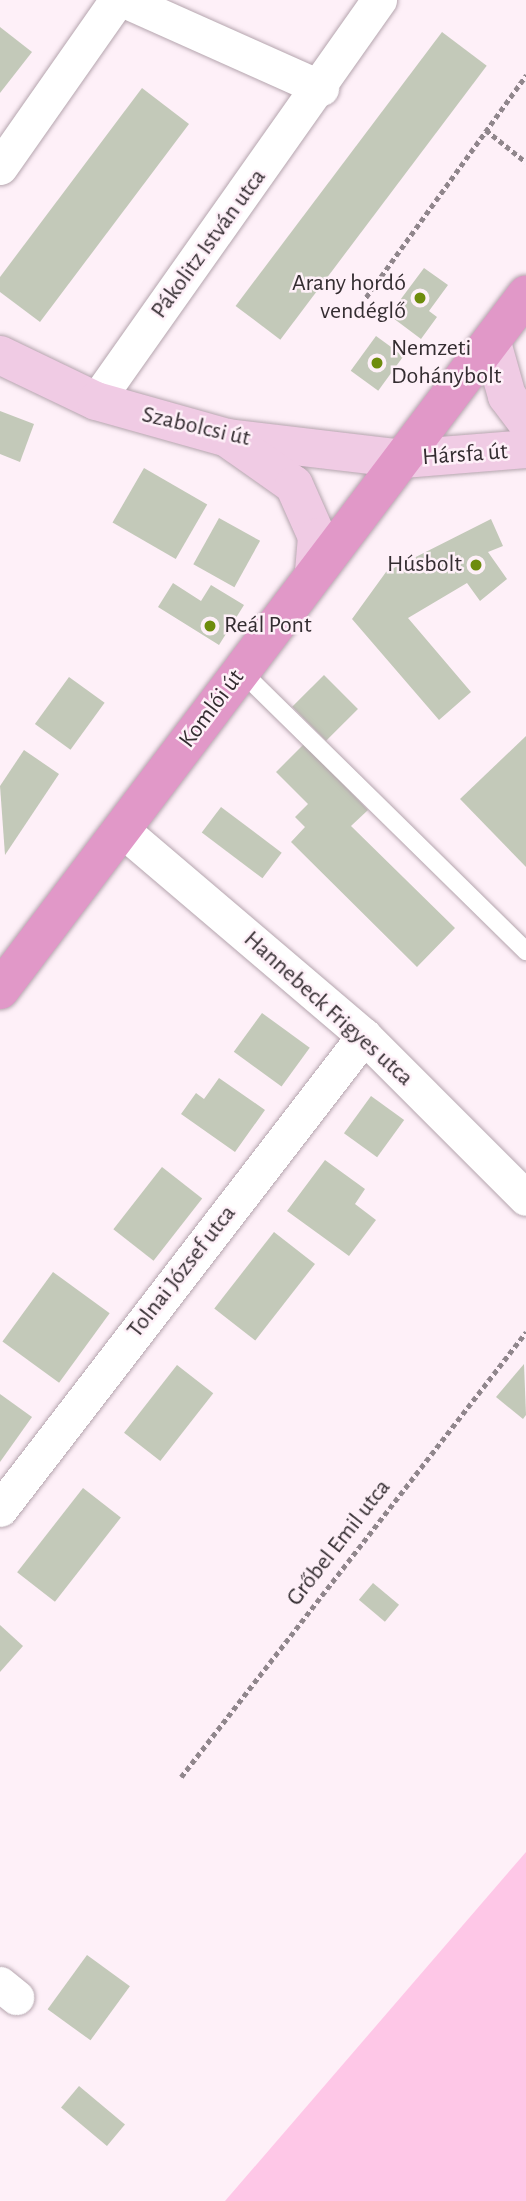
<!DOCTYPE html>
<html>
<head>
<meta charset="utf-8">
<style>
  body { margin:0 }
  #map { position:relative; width:526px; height:2201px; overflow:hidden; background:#fef0f8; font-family:"Alegreya Sans",sans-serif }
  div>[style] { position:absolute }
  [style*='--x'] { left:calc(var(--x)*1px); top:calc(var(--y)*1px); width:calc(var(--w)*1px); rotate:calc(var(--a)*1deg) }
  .green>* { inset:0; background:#fec7e7 }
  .building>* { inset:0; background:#c3c9b9; transform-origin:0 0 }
  .path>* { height:4.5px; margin-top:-2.25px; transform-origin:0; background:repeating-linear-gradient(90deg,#90868c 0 5px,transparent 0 8.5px) }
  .roads { filter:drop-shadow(0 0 2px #b5a5ae) drop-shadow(0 0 2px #b5a5ae) }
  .lane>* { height:18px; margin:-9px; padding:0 9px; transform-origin:9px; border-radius:9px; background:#fff }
  .street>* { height:35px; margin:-17.5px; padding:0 17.5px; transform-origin:17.5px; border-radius:17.5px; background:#fff }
  .secondary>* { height:38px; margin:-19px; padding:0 19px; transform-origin:19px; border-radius:19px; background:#f0cbe4 }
  .primary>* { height:38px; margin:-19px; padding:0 19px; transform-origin:19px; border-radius:19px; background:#e198c8 }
  .dots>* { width:19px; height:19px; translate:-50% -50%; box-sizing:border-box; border:4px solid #fef0f8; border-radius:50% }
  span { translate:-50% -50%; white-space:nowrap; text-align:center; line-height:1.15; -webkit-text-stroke:5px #fef0f8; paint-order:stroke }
  .street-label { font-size:24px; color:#342d31 }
  .poi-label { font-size:24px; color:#342d31 }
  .right { translate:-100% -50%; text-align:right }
  .left { translate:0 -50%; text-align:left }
</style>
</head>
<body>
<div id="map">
  <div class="green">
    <div style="clip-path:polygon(526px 1852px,526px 2201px,225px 2201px)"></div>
  </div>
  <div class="building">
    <div style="clip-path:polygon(0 27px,32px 52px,0 93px)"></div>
    <div style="left:442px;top:32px;width:56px;height:343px;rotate:37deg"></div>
    <div style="clip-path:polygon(142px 88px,189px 124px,40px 322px,0 292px,0 277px)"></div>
    <div style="clip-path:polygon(424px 268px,448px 285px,429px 311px,437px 317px,421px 339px,389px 315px)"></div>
    <div style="left:376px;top:336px;width:34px;height:43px;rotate:36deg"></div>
    <div style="clip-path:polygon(0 411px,34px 424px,20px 462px,0 454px)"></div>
    <div style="left:144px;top:468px;width:73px;height:63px;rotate:30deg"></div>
    <div style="left:219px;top:518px;width:47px;height:53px;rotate:29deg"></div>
    <div style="clip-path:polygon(491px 519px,503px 546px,488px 552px,507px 579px,480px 601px,467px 583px,408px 618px,471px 692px,439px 720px,352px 619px,386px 572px)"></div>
    <div style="clip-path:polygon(173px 583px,201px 601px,211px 585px,244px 605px,219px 645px,158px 607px)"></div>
    <div style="left:324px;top:675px;width:48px;height:45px;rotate:45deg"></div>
    <div style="left:69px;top:677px;width:44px;height:58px;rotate:36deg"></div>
    <div style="clip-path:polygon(526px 736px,526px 867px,460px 799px)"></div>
    <div style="clip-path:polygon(304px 744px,368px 810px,351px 826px,455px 928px,417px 967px,291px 842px,305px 827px,295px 817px,308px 804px,276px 772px)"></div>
    <div style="clip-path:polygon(24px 750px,59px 774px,5px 855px,0 786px)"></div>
    <div style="left:221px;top:807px;width:76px;height:32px;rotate:37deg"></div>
    <div style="left:262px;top:1013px;width:59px;height:48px;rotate:36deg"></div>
    <div style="clip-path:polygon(219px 1078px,265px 1110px,235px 1152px,181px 1114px,196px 1093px,204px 1099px)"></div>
    <div style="left:371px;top:1096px;width:41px;height:46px;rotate:36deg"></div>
    <div style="clip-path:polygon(325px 1160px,365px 1189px,355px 1204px,376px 1220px,349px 1256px,287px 1211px)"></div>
    <div style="left:162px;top:1167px;width:51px;height:79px;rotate:38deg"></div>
    <div style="left:274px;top:1232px;width:52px;height:97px;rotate:38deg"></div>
    <div style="left:53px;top:1272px;width:70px;height:86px;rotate:36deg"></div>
    <div style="clip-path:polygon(524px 1364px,526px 1415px,523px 1419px,496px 1397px)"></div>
    <div style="left:177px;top:1365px;width:46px;height:86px;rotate:38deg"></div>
    <div style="clip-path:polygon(0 1394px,32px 1417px,0 1462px)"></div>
    <div style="left:83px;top:1488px;width:48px;height:107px;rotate:38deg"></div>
    <div style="left:373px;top:1583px;width:34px;height:22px;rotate:40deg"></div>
    <div style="clip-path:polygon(0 1625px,23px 1646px,0 1672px)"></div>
    <div style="left:87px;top:1955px;width:53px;height:67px;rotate:36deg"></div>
    <div style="left:79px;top:2086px;width:60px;height:28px;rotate:40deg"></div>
  </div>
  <div class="path">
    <div style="--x:486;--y:130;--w:51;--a:38.7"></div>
    <div style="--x:356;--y:311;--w:291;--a:-54.2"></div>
    <div style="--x:181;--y:1777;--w:563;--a:-52.21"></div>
  </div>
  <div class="roads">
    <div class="lane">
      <div style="--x:241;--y:671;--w:400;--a:44.5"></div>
    </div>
    <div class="street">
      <div style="--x:124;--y:0;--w:216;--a:24.1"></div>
      <div style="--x:0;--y:167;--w:204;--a:-55"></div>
      <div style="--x:96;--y:401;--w:491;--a:-54.8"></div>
      <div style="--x:121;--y:829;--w:319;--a:40.4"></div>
      <div style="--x:364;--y:1036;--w:229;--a:45"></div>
      <div style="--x:0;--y:1509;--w:597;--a:-52.42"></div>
      <div style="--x:0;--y:1984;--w:21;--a:39"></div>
    </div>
    <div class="secondary">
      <div style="--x:493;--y:346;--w:52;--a:74.4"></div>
      <div style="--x:507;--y:396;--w:31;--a:53"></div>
      <div style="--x:0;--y:355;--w:106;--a:25.6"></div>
      <div style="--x:96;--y:401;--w:137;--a:15.7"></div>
      <div style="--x:228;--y:438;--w:176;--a:6.8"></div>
      <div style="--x:403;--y:459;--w:123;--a:-4.6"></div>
      <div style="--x:230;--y:440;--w:78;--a:35.1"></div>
      <div style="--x:294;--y:485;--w:57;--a:66.1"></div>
      <div style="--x:317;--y:537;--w:38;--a:95"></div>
    </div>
    <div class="primary">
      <div style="--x:0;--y:990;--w:872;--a:-52.88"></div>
    </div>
  </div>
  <div class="dots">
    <div style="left:420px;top:298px;background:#6e8c0d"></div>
    <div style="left:377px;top:363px;background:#6e8c0d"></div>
    <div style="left:476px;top:565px;background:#6e8c0d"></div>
    <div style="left:210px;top:626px;background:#6e8c0d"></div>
  </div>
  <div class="street-label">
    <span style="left:209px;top:244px;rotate:-54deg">Pákolitz István utca</span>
    <span style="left:196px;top:427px;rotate:13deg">Szabolcsi út</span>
    <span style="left:465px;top:455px;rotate:-4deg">Hársfa út</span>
    <span style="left:212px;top:709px;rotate:-53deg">Komlói út</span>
    <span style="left:328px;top:1009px;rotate:42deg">Hannebeck Frigyes utca</span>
    <span style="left:182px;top:1272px;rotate:-52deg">Tolnai József utca</span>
    <span style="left:339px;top:1543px;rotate:-52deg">Grőbel Emil utca</span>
  </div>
  <div class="poi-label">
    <span class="right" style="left:406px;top:298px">Arany hordó<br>vendéglő</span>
    <span class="left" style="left:391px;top:363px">Nemzeti<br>Dohánybolt</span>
    <span class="right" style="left:462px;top:565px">Húsbolt</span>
    <span class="left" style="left:224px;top:626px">Reál Pont</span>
  </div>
</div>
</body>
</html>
